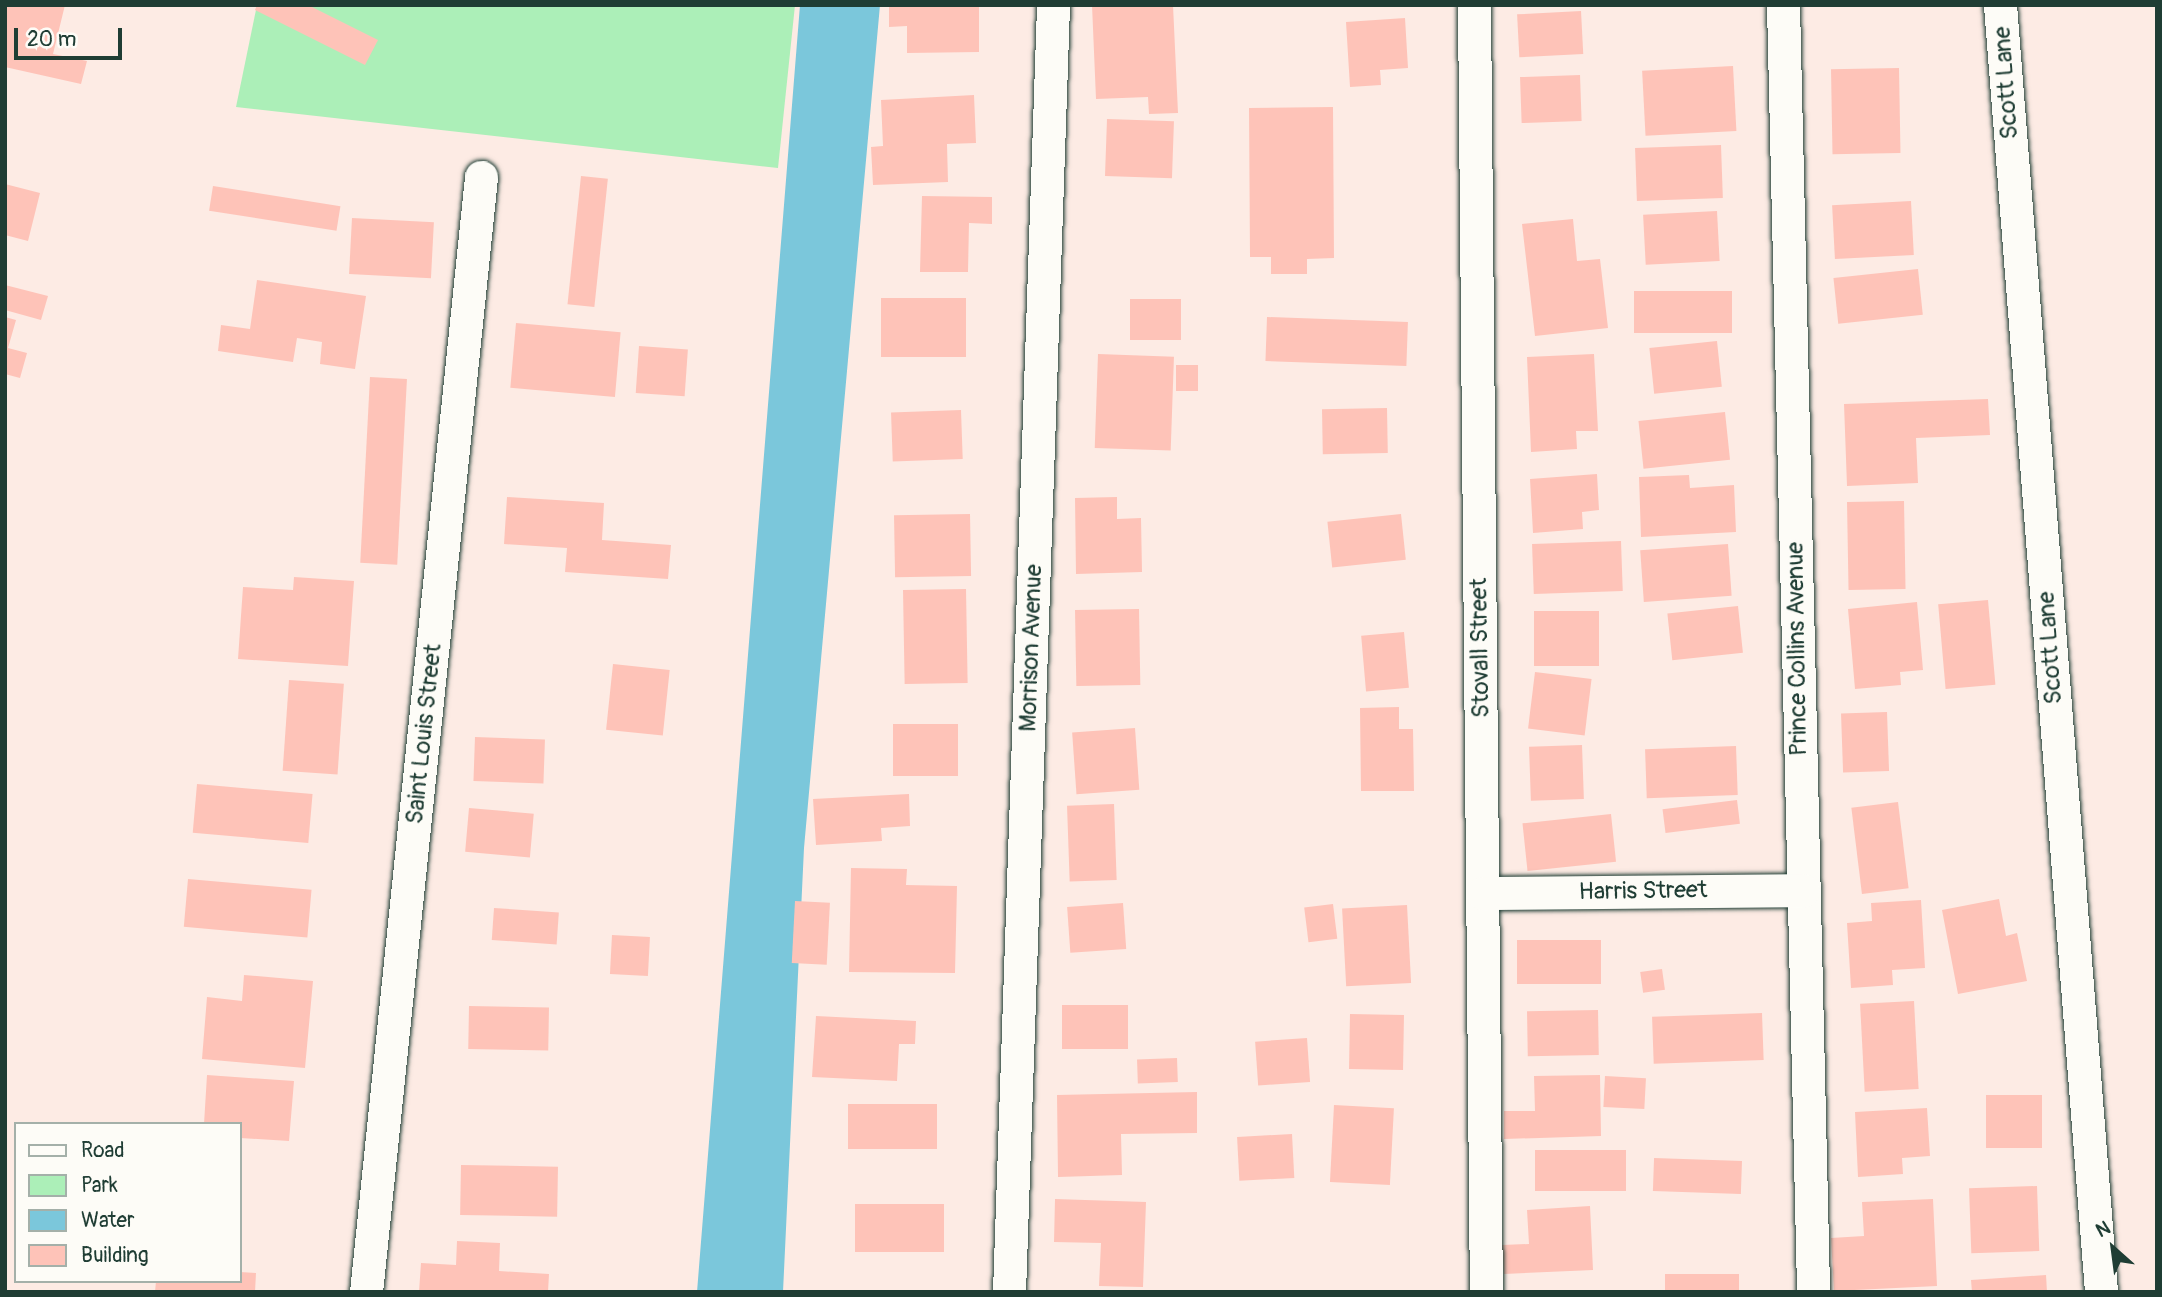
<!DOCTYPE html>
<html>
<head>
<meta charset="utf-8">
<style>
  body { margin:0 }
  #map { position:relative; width:2162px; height:1297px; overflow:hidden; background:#fdebe4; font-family:Pangolin,sans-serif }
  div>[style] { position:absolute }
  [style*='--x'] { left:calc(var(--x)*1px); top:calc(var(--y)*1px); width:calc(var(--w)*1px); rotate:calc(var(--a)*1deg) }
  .green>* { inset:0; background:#acefb8 }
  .water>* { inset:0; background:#7bc7db }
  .building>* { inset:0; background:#fec3b8; transform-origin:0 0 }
  .roads { filter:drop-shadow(0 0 2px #1f3d34) drop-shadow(0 0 2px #1f3d34) }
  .street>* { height:33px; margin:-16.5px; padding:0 16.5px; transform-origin:16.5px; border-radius:16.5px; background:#fdfcf7 }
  span { translate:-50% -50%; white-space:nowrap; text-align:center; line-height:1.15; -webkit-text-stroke:5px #fdfcf7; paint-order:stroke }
  .street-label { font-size:24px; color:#1f3d34 }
  .frame { position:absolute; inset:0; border:7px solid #1f3d34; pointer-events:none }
  .legend { position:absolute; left:14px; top:1122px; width:228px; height:161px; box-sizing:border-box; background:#fdfcf7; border:2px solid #a4b0a9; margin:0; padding:9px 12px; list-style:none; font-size:21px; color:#1f3d34 }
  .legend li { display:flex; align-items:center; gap:14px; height:35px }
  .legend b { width:35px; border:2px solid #a4b0a9 }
  .north { position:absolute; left:2078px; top:1213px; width:70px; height:70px; -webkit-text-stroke:5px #fdfcf7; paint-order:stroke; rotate:332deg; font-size:19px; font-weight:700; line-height:28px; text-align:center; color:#1f3d34 }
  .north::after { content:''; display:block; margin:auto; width:24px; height:32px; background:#1f3d34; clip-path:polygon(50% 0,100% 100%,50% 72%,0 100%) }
  .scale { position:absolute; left:14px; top:28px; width:108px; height:32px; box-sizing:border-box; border:4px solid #1f3d34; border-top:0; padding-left:9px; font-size:21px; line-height:24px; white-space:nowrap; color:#1f3d34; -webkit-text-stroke:5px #fdfcf7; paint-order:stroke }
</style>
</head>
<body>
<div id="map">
  <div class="green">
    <div style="clip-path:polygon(257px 5px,795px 5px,778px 168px,236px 107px)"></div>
  </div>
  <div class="water">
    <div style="clip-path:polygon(800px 5px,880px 5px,804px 848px,783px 1292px,697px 1292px)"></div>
  </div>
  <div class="building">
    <div style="clip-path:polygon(5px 5px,65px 5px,53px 54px,87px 61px,81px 84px,5px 67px)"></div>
    <div style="clip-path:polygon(257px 5px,308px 5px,378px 40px,365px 65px,255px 10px)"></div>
    <div style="clip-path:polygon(889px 5px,979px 5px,979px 52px,907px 53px,907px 26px,889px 27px)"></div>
    <div style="clip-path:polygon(1092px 5px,1173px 5px,1178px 113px,1149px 114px,1148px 97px,1096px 99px)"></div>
    <div style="left:1581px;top:11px;width:43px;height:64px;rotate:87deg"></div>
    <div style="clip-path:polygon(1405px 18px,1408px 68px,1380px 70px,1381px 85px,1350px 87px,1346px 22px)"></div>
    <div style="left:1733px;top:66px;width:65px;height:91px;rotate:87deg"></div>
    <div style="left:1899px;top:68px;width:85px;height:68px;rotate:89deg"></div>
    <div style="left:1580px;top:75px;width:46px;height:60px;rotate:88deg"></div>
    <div style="clip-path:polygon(974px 95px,976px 143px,947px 144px,948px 182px,873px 185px,871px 147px,883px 146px,881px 100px)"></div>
    <div style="clip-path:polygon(1333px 107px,1334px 258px,1307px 259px,1307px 274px,1271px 274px,1271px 257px,1250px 257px,1249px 108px)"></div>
    <div style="left:1107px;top:119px;width:67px;height:57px;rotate:2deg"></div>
    <div style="left:1721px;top:145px;width:53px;height:86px;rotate:88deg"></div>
    <div style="left:581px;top:176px;width:27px;height:129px;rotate:6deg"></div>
    <div style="clip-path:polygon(5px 184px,40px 193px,28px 241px,5px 235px)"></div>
    <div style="left:213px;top:186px;width:129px;height:25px;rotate:9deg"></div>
    <div style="clip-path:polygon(922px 196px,992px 197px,992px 224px,969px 223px,968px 272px,920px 272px)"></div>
    <div style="left:1911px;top:201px;width:54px;height:79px;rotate:87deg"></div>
    <div style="left:1717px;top:211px;width:50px;height:74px;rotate:87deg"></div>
    <div style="left:352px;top:218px;width:82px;height:56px;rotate:3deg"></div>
    <div style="clip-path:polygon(1573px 219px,1577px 261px,1600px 259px,1608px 328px,1535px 336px,1522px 224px)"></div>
    <div style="left:1918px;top:269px;width:46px;height:85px;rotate:84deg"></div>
    <div style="clip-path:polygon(257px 280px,366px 296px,355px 369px,320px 364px,322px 342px,297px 338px,293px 362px,218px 351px,221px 325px,250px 329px)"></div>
    <div style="clip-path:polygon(5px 285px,48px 296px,41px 320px,5px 310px)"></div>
    <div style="left:1634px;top:291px;width:98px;height:42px"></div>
    <div style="left:881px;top:298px;width:85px;height:59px"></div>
    <div style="left:1130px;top:299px;width:51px;height:41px"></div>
    <div style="clip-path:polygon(5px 317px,16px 320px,8px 348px,27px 353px,20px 378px,5px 374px)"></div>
    <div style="left:1267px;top:317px;width:141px;height:44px;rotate:2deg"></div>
    <div style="left:516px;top:323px;width:105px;height:65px;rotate:5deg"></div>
    <div style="left:1717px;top:341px;width:46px;height:68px;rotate:84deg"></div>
    <div style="left:639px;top:346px;width:49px;height:47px;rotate:4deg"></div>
    <div style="left:1098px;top:354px;width:76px;height:94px;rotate:2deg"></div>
    <div style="clip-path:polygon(1594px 354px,1598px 431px,1576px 431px,1577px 449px,1531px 452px,1527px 357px)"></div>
    <div style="left:1198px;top:365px;width:26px;height:22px;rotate:90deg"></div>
    <div style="left:370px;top:377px;width:37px;height:186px;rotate:3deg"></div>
    <div style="clip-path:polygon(1988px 399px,1990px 435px,1916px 438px,1918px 483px,1847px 486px,1844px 404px)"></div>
    <div style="left:1387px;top:408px;width:45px;height:65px;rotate:89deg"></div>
    <div style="left:961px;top:410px;width:49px;height:70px;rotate:88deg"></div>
    <div style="left:1725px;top:412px;width:48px;height:87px;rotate:84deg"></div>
    <div style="clip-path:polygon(1597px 474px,1599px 510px,1582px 512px,1583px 529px,1533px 533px,1530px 479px)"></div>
    <div style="clip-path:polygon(1689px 475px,1690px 488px,1734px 485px,1736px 532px,1641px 537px,1639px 477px)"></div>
    <div style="clip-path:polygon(507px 497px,604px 503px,602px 540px,671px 545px,668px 579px,565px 572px,567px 548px,504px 544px)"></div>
    <div style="clip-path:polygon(1117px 497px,1117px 519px,1141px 518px,1142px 572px,1076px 574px,1075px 498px)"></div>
    <div style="left:1904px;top:501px;width:88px;height:57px;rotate:89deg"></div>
    <div style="left:970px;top:514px;width:62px;height:76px;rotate:89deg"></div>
    <div style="left:1401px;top:514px;width:46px;height:74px;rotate:84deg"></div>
    <div style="left:1621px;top:541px;width:50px;height:89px;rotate:88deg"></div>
    <div style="left:1728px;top:544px;width:52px;height:88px;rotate:86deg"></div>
    <div style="clip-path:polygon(294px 577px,354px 581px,348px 666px,238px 659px,243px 587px,293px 590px)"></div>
    <div style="left:966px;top:589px;width:94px;height:63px;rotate:89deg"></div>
    <div style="left:1988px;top:600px;width:85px;height:50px;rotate:85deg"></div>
    <div style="clip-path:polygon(1917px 602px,1923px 670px,1900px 672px,1901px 685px,1855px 689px,1848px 609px)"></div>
    <div style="left:1738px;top:606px;width:47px;height:71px;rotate:84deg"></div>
    <div style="left:1139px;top:609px;width:76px;height:64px;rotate:89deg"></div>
    <div style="left:1599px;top:611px;width:55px;height:65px;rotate:90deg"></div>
    <div style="left:1404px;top:632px;width:56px;height:43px;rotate:85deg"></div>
    <div style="left:613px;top:664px;width:57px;height:66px;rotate:6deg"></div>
    <div style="left:1535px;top:672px;width:57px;height:57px;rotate:7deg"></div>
    <div style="left:289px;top:680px;width:55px;height:91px;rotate:4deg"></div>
    <div style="clip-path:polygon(1399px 707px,1399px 729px,1413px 729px,1414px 791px,1361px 791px,1360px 708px)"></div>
    <div style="left:1887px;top:712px;width:59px;height:46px;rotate:88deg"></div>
    <div style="left:893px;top:724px;width:65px;height:52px"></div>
    <div style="left:1135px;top:728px;width:62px;height:63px;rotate:86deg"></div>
    <div style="left:475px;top:737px;width:70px;height:44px;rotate:2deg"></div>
    <div style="left:1582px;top:745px;width:54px;height:53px;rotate:88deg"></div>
    <div style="left:1736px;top:746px;width:49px;height:91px;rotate:88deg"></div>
    <div style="left:197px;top:784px;width:116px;height:49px;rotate:5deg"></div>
    <div style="clip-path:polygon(909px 794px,910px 826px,881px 828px,882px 841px,816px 845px,813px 799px)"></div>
    <div style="left:1737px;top:800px;width:24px;height:75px;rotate:83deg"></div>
    <div style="left:1898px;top:802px;width:87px;height:47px;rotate:83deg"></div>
    <div style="left:1114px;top:804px;width:76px;height:47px;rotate:88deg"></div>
    <div style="left:469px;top:808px;width:65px;height:44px;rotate:5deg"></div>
    <div style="left:1611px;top:814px;width:48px;height:89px;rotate:84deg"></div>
    <div style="clip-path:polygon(851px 868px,907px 869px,906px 885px,957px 886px,955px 973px,849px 972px)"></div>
    <div style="left:188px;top:879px;width:124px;height:48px;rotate:5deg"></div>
    <div style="clip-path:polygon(1999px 899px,2006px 936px,2017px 933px,2027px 981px,1958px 994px,1942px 910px)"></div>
    <div style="clip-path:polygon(1921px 900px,1925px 968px,1892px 970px,1893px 985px,1851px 988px,1847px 923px,1872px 921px,1871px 903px)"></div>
    <div style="left:795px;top:901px;width:35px;height:62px;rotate:3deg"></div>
    <div style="left:1123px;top:903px;width:46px;height:56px;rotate:86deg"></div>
    <div style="left:1333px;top:904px;width:35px;height:29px;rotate:83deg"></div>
    <div style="left:1407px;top:905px;width:78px;height:65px;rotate:87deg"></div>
    <div style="left:494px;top:908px;width:65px;height:32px;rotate:4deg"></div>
    <div style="left:612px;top:935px;width:38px;height:39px;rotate:3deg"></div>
    <div style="left:1601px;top:940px;width:44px;height:84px;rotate:90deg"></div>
    <div style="left:1662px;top:969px;width:21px;height:22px;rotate:82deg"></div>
    <div style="clip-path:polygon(244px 975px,313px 981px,305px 1068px,202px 1059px,207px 997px,242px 1001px)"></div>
    <div style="left:1914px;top:1001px;width:88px;height:54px;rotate:87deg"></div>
    <div style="left:1062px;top:1005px;width:66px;height:44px"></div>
    <div style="left:469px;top:1006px;width:80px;height:43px;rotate:1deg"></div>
    <div style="left:1598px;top:1010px;width:45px;height:71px;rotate:89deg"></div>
    <div style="left:1762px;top:1013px;width:47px;height:110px;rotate:88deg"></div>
    <div style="left:1350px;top:1014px;width:54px;height:55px;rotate:1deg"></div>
    <div style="clip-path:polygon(816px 1016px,916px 1021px,915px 1044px,899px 1044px,897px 1081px,812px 1077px)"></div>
    <div style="left:1307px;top:1038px;width:44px;height:52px;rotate:86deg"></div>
    <div style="left:1177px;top:1058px;width:24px;height:40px;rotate:88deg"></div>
    <div style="clip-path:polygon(207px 1075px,294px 1081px,289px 1141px,240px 1138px,240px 1124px,204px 1124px)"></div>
    <div style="clip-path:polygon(1600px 1075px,1601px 1136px,1504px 1139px,1504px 1111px,1535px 1111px,1534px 1076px)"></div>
    <div style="left:1605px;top:1076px;width:41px;height:31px;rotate:3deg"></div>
    <div style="clip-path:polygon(1197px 1092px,1197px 1133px,1121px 1134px,1122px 1175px,1058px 1177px,1057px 1095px)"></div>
    <div style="left:1986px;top:1095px;width:56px;height:53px"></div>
    <div style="left:937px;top:1104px;width:45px;height:89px;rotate:90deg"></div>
    <div style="left:1334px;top:1105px;width:60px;height:77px;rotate:3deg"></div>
    <div style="clip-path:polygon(1927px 1108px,1930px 1156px,1902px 1158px,1903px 1174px,1858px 1177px,1855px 1112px)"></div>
    <div style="left:1292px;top:1134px;width:44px;height:55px;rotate:87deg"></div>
    <div style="left:1535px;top:1150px;width:91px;height:41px"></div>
    <div style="left:1742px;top:1161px;width:33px;height:88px;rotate:92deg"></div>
    <div style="left:461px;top:1165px;width:97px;height:50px;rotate:1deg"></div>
    <div style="left:2037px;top:1186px;width:65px;height:68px;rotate:88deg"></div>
    <div style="clip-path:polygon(1055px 1199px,1146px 1202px,1143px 1287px,1099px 1286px,1101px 1243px,1054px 1242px)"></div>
    <div style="clip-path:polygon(1933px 1199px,1937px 1286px,1834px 1291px,1831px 1238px,1864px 1236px,1862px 1202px)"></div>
    <div style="left:855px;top:1204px;width:89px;height:48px"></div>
    <div style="clip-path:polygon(1590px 1206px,1593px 1270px,1504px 1274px,1502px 1245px,1529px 1244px,1527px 1210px)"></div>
    <div style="clip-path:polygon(457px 1241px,500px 1243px,499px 1271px,549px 1274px,548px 1292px,419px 1292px,421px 1263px,456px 1265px)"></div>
    <div style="clip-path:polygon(240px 1272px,256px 1273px,255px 1292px,155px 1292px,156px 1281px,240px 1281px)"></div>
    <div style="left:1739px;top:1274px;width:18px;height:74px;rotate:90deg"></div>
    <div style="clip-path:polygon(2046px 1275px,2047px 1292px,1972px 1292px,1971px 1280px)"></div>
  </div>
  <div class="roads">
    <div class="street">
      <div style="--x:1474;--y:5;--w:1287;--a:89.47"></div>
      <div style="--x:1783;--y:5;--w:1287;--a:88.66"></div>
      <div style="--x:2000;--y:5;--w:1291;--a:85.51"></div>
      <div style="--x:1483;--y:893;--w:320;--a:-0.5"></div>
      <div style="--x:366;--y:1292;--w:1121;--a:-84.11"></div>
      <div style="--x:1009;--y:1292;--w:1288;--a:-88.04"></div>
    </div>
  </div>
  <div class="street-label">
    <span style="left:2006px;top:83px;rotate:-94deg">Scott Lane</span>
    <span style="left:1031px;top:648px;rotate:-88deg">Morrison Avenue</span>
    <span style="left:1480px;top:648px;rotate:-91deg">Stovall Street</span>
    <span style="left:2050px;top:648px;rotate:-94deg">Scott Lane</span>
    <span style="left:1797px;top:649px;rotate:-91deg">Prince Collins Avenue</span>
    <span style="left:424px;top:734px;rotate:-84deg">Saint Louis Street</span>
    <span style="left:1643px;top:891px;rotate:-1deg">Harris Street</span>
  </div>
  <div class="frame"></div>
  <ul class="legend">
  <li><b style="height:9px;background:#fdfcf7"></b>Road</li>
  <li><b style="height:19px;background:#acefb8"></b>Park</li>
  <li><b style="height:19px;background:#7bc7db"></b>Water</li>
  <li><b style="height:19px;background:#fec3b8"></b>Building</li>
  </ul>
  <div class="north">N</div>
  <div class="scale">20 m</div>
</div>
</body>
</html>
